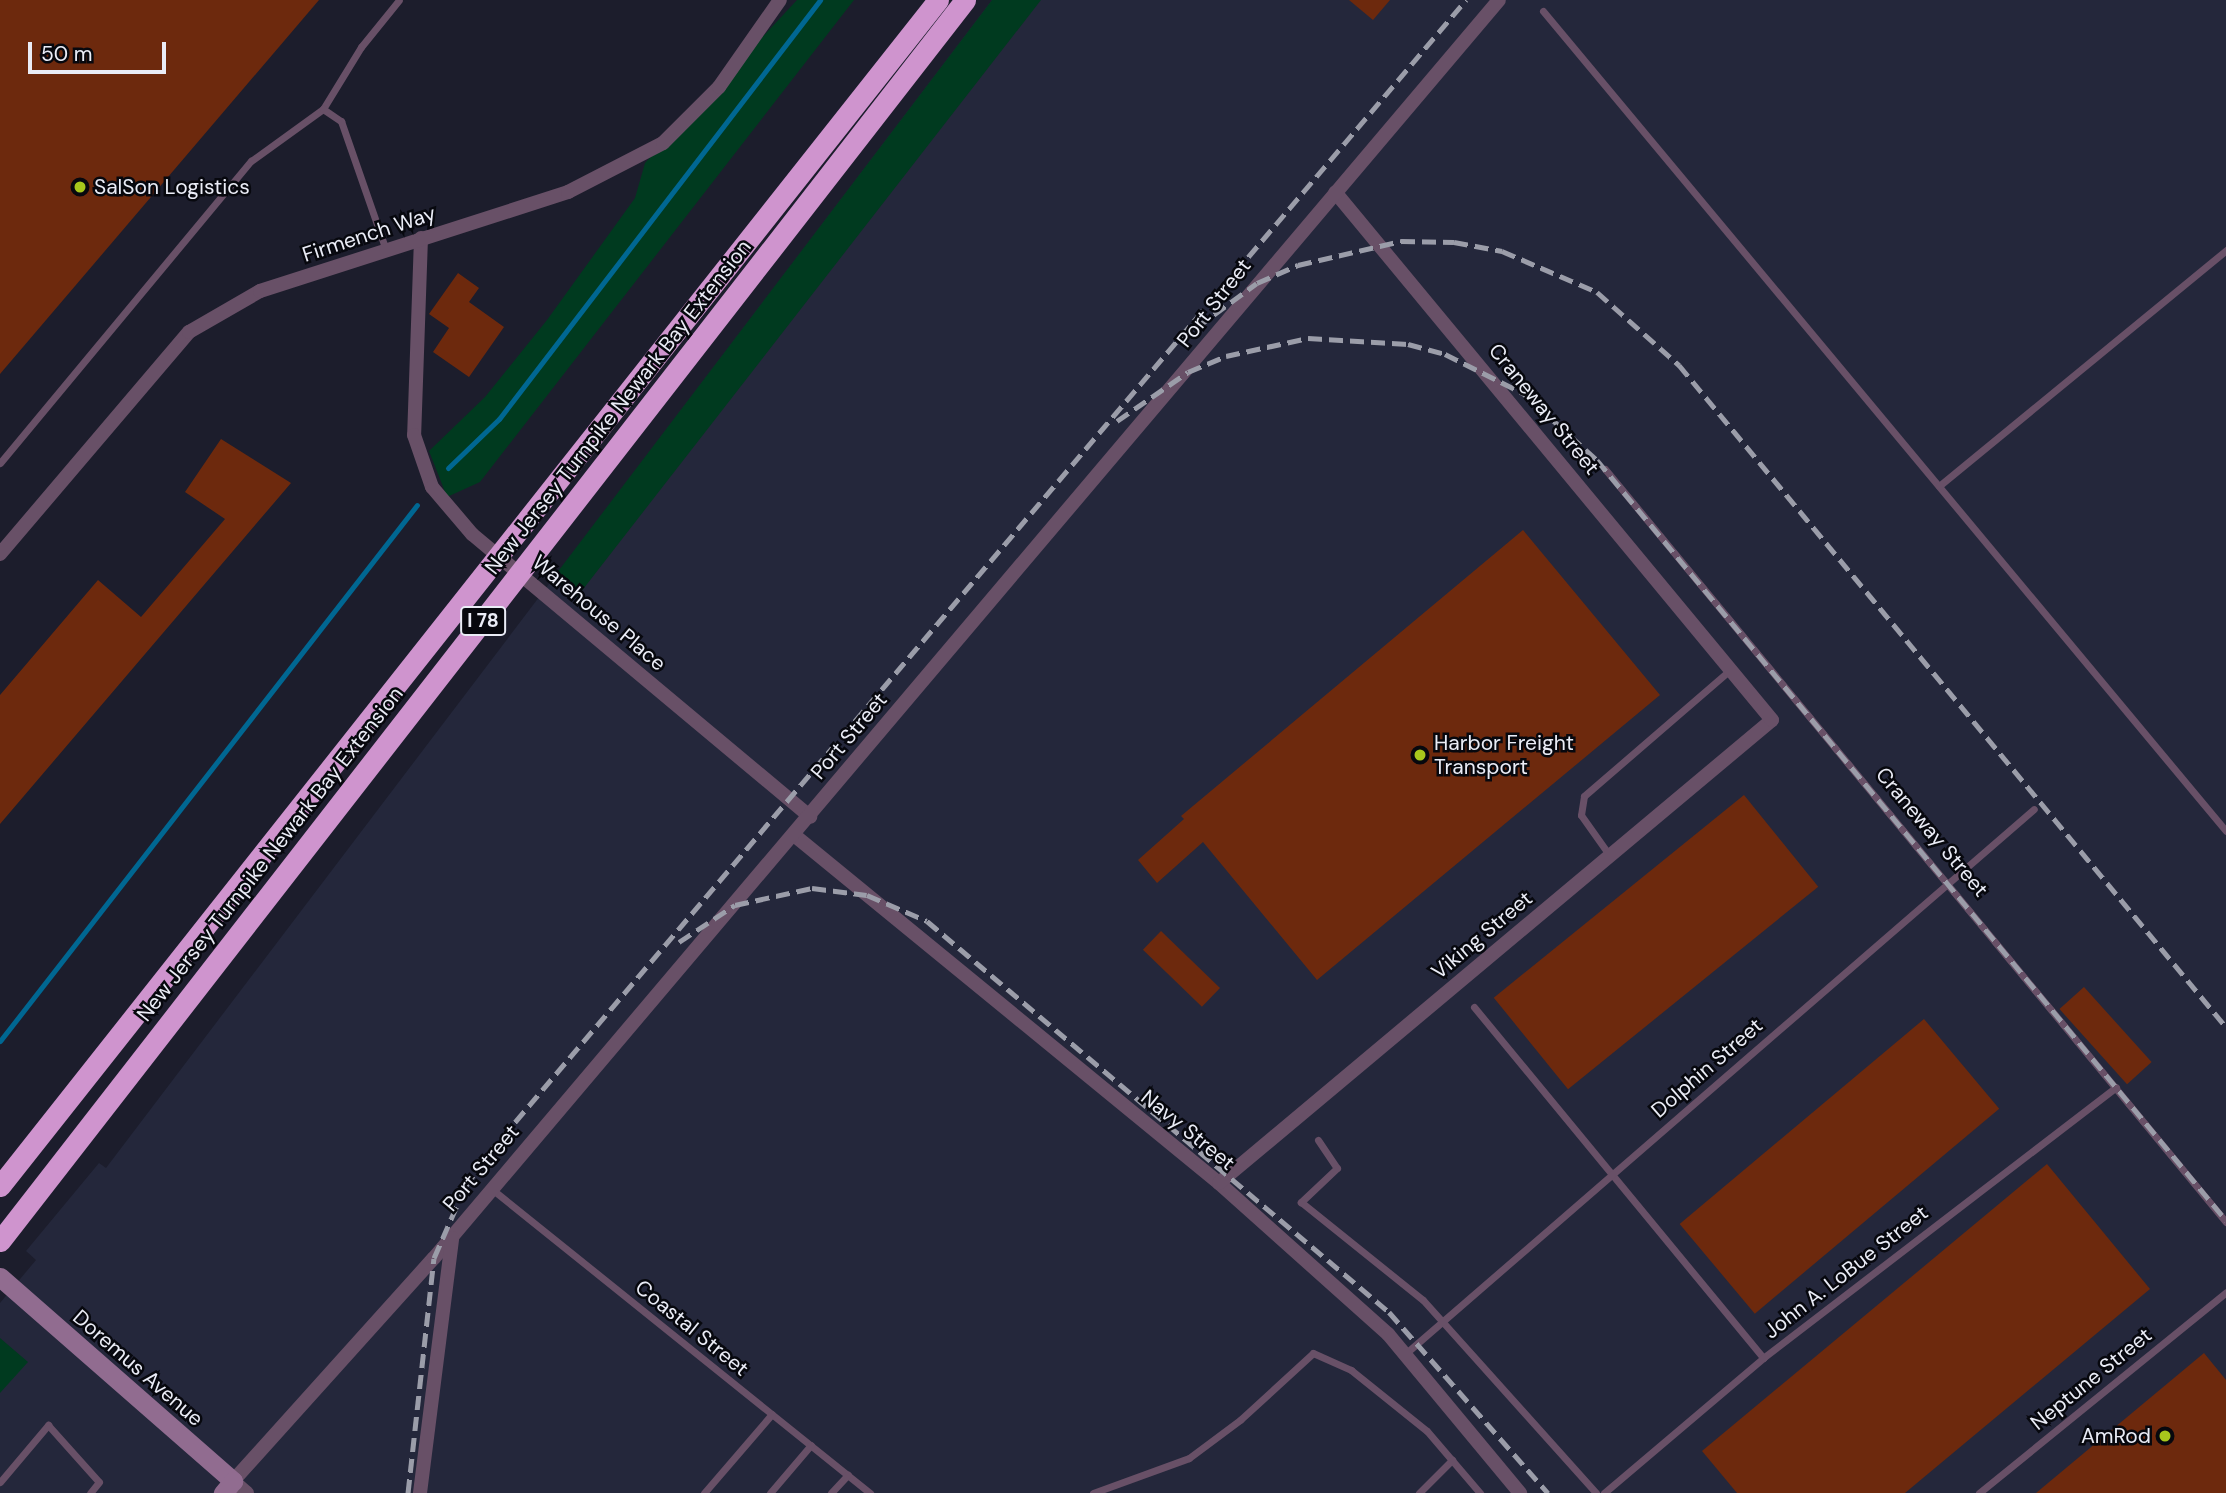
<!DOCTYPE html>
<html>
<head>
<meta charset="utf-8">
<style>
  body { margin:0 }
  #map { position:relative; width:2226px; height:1493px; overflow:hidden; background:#1c1d2c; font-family:"DM Sans",sans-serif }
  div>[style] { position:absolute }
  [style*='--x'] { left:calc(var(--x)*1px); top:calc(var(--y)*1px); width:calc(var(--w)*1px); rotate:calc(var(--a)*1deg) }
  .built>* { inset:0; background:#24273b }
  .green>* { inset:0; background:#003a1f }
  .stream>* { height:5px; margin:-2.5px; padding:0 2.5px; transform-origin:2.5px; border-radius:2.5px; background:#006792 }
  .building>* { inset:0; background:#6d290d; transform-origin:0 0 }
  .service>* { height:7px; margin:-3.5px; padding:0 3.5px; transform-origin:3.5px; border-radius:3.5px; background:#685067 }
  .minor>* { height:14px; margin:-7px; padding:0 7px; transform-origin:7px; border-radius:7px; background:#685067 }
  .secondary>* { height:19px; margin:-9.5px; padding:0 9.5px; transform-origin:9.5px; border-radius:9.5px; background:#916c90 }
  .motorway>* { height:21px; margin:-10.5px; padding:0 10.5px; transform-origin:10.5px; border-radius:10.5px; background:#cf94ce }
  .rail>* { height:5px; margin-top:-2.5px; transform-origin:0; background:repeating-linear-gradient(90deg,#9b9da9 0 14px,transparent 0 21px) }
  .dots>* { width:19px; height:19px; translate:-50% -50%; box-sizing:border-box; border:4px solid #07080e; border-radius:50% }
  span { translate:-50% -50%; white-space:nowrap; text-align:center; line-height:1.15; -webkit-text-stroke:5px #07080e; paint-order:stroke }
  .shield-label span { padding:2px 5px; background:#07080e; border:2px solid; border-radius:5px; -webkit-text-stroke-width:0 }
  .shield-label { font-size:19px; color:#eaecf6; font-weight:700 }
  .poi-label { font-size:21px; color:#eaecf6 }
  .left { translate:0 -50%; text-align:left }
  .right { translate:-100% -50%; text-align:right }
  .street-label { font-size:21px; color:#eaecf6 }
  .scale { position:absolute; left:28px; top:42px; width:138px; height:32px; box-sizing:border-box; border:4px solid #eaecf6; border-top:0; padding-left:9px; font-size:21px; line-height:24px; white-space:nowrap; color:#eaecf6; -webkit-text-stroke:5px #07080e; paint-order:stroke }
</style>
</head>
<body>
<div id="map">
  <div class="built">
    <div style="clip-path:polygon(992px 0,2226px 0,2226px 1493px,0 1493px,0 1303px,36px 1260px,26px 1251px,99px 1163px,106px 1168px)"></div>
  </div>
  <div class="green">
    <div style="clip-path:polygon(797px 0,854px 0,480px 482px,447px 497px,429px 451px,485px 397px,547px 320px,635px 198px,645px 163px)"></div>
    <div style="clip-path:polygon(992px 0,1041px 0,577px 597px,553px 578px)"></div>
    <div style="clip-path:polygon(0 1338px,28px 1362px,0 1393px)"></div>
  </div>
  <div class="stream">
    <div style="--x:448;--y:468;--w:71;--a:-43.9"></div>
    <div style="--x:499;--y:419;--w:528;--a:-52.54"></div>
    <div style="--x:0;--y:1041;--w:679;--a:-52.12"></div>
  </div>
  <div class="building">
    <div style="clip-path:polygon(0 0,319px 0,0 374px)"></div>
    <div style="clip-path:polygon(1349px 0,1390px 0,1373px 20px)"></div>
    <div style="clip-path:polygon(458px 273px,479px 288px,469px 302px,504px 327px,469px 377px,433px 352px,449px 328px,429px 314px)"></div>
    <div style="clip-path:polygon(221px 439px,291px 483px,0 824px,0 695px,98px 580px,141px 617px,225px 519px,185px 492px)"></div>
    <div style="clip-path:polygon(1523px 530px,1660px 695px,1317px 980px,1203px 842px,1157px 883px,1138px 860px,1184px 819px,1181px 816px)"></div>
    <div style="left:1744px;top:795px;width:118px;height:322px;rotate:51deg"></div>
    <div style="left:1161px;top:931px;width:82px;height:26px;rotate:44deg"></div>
    <div style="left:2084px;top:987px;width:101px;height:33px;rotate:48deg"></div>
    <div style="left:1924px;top:1019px;width:117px;height:319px;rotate:50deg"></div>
    <div style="clip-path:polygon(2047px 1164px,2150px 1289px,1905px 1493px,1737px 1493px,1702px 1451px)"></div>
    <div style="clip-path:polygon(2204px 1353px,2226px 1380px,2226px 1493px,2036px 1493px)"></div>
  </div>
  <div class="service">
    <div style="--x:1543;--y:11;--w:1067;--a:50.21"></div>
    <div style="--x:323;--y:109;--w:73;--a:-58.5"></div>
    <div style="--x:361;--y:47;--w:60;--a:-51"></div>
    <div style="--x:0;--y:463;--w:393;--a:-50.3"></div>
    <div style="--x:251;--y:161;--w:89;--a:-35.8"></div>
    <div style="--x:323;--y:109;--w:22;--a:34"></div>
    <div style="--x:341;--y:121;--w:137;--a:70.8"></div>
    <div style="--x:1605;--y:469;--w:976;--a:50.49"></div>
    <div style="--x:1939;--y:486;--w:372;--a:-39.4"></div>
    <div style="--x:1610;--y:856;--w:50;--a:-125.3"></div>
    <div style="--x:1581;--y:815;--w:19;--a:-81"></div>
    <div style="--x:1584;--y:796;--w:193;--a:-40.8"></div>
    <div style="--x:1474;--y:1007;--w:455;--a:50.5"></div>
    <div style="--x:1318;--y:1140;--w:34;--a:56"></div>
    <div style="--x:1337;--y:1168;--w:50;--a:136.6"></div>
    <div style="--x:1301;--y:1202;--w:156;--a:38.8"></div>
    <div style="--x:1423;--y:1300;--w:259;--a:48.1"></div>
    <div style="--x:493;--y:1190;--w:484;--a:38.8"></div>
    <div style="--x:1405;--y:1354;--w:832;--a:-40.91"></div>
    <div style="--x:0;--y:1482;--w:75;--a:-49.9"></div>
    <div style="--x:48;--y:1425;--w:76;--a:48.2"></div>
    <div style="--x:99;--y:1482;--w:14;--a:129"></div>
    <div style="--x:704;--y:1493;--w:104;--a:-49.3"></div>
    <div style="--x:770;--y:1493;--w:63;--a:-49.5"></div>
    <div style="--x:831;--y:1493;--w:25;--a:-47"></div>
    <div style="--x:1093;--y:1493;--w:102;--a:-20"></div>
    <div style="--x:1189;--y:1458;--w:64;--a:-36.7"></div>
    <div style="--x:1240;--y:1420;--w:99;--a:-42.5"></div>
    <div style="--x:1313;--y:1353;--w:42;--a:24.1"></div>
    <div style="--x:1351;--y:1370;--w:97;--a:38.8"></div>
    <div style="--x:1427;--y:1431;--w:82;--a:49.5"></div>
    <div style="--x:1419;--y:1493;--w:47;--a:-45"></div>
    <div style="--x:1604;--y:1493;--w:209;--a:-40.3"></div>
    <div style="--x:1763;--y:1358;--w:445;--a:-37.5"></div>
    <div style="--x:1979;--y:1493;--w:318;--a:-39.1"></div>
  </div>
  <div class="minor">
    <div style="--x:421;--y:238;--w:197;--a:92"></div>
    <div style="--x:414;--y:435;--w:55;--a:70.9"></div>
    <div style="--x:432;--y:487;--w:62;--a:49.6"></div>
    <div style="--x:472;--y:534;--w:441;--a:39.9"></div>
    <div style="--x:0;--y:554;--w:292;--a:-49.6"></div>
    <div style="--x:189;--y:332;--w:82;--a:-30"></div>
    <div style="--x:260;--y:291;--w:324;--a:-17.8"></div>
    <div style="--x:568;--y:192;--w:107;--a:-27.3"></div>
    <div style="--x:663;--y:143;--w:79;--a:-45"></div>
    <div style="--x:719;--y:87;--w:106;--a:-55"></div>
    <div style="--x:794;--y:835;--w:549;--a:39.31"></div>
    <div style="--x:1219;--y:1183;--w:227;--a:41.8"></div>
    <div style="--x:1388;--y:1334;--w:207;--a:50.3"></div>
    <div style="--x:1219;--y:1183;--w:721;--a:-39.94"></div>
    <div style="--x:1772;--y:720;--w:685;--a:-129.61"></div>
    <div style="--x:247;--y:1493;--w:18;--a:-139"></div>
    <div style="--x:233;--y:1481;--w:300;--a:-48"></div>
    <div style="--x:434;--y:1258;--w:1648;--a:-49.75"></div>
    <div style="--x:420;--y:1493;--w:257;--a:-82.8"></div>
  </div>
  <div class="secondary">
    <div style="--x:0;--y:1277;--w:310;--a:41.2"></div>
    <div style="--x:233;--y:1481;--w:16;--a:130"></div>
  </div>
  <div class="motorway">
    <div style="--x:0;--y:1186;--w:1512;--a:-51.66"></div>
    <div style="--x:0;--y:1241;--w:1572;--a:-52.13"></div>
  </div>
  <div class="rail">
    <div style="--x:1197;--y:327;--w:74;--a:-36.3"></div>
    <div style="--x:1257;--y:283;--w:45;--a:-23.7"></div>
    <div style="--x:1298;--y:265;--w:106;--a:-13.1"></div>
    <div style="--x:1401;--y:241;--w:53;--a:1.1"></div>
    <div style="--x:1454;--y:242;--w:49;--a:10.6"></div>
    <div style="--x:1502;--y:251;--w:103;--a:23.3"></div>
    <div style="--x:1597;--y:292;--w:110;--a:41.7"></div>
    <div style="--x:1679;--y:365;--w:859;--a:50.43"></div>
    <div style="--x:1117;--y:421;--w:86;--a:-34.6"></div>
    <div style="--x:1188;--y:372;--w:41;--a:-22.8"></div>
    <div style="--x:1226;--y:356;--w:84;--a:-12.4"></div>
    <div style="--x:1308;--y:338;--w:100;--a:3.4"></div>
    <div style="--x:1408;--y:344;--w:38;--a:15"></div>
    <div style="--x:1445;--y:354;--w:87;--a:26.6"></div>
    <div style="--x:1523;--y:393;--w:100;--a:42.2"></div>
    <div style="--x:1597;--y:460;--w:987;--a:50.39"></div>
    <div style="--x:679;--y:942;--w:67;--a:-33.5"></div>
    <div style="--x:735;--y:905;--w:79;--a:-12.4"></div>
    <div style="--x:812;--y:888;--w:55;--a:7.3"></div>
    <div style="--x:867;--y:895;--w:65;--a:23.4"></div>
    <div style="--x:927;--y:921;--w:605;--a:40.24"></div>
    <div style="--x:1389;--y:1312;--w:241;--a:48.7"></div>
    <div style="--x:408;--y:1493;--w:236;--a:-83.7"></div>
    <div style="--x:434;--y:1258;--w:77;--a:-66.4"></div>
    <div style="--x:465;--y:1187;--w:40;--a:-55.1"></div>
    <div style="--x:488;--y:1154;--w:1513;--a:-49.72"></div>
  </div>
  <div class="dots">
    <div style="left:80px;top:187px;background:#a8c71c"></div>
    <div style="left:1420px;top:755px;background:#a8c71c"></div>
    <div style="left:2165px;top:1436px;background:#a8c71c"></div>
  </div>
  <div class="shield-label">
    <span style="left:483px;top:621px">I 78</span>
  </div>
  <div class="poi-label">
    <span class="left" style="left:94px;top:187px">SalSon Logistics</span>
    <span class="left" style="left:1434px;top:755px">Harbor Freight<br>Transport</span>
    <span class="right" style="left:2151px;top:1436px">AmRod</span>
  </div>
  <div class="street-label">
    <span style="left:369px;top:234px;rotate:-18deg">Firmench Way</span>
    <span style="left:1214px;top:303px;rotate:-52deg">Port Street</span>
    <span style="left:618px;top:407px;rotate:-52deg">New Jersey Turnpike Newark Bay Extension</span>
    <span style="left:1544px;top:409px;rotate:51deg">Craneway Street</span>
    <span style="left:599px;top:613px;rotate:40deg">Warehouse Place</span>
    <span style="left:849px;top:736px;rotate:-50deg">Port Street</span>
    <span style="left:1932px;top:832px;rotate:50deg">Craneway Street</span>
    <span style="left:270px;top:854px;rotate:-52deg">New Jersey Turnpike Newark Bay Extension</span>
    <span style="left:1482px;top:935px;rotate:-40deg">Viking Street</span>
    <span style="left:1707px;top:1068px;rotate:-41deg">Dolphin Street</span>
    <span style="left:1188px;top:1130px;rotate:39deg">Navy Street</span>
    <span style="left:481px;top:1168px;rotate:-50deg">Port Street</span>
    <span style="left:1846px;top:1272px;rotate:-38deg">John A. LoBue Street</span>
    <span style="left:692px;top:1328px;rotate:39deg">Coastal Street</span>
    <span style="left:138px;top:1368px;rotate:41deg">Doremus Avenue</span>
    <span style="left:2091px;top:1379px;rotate:-39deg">Neptune Street</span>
  </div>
  <div class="scale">50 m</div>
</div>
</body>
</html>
